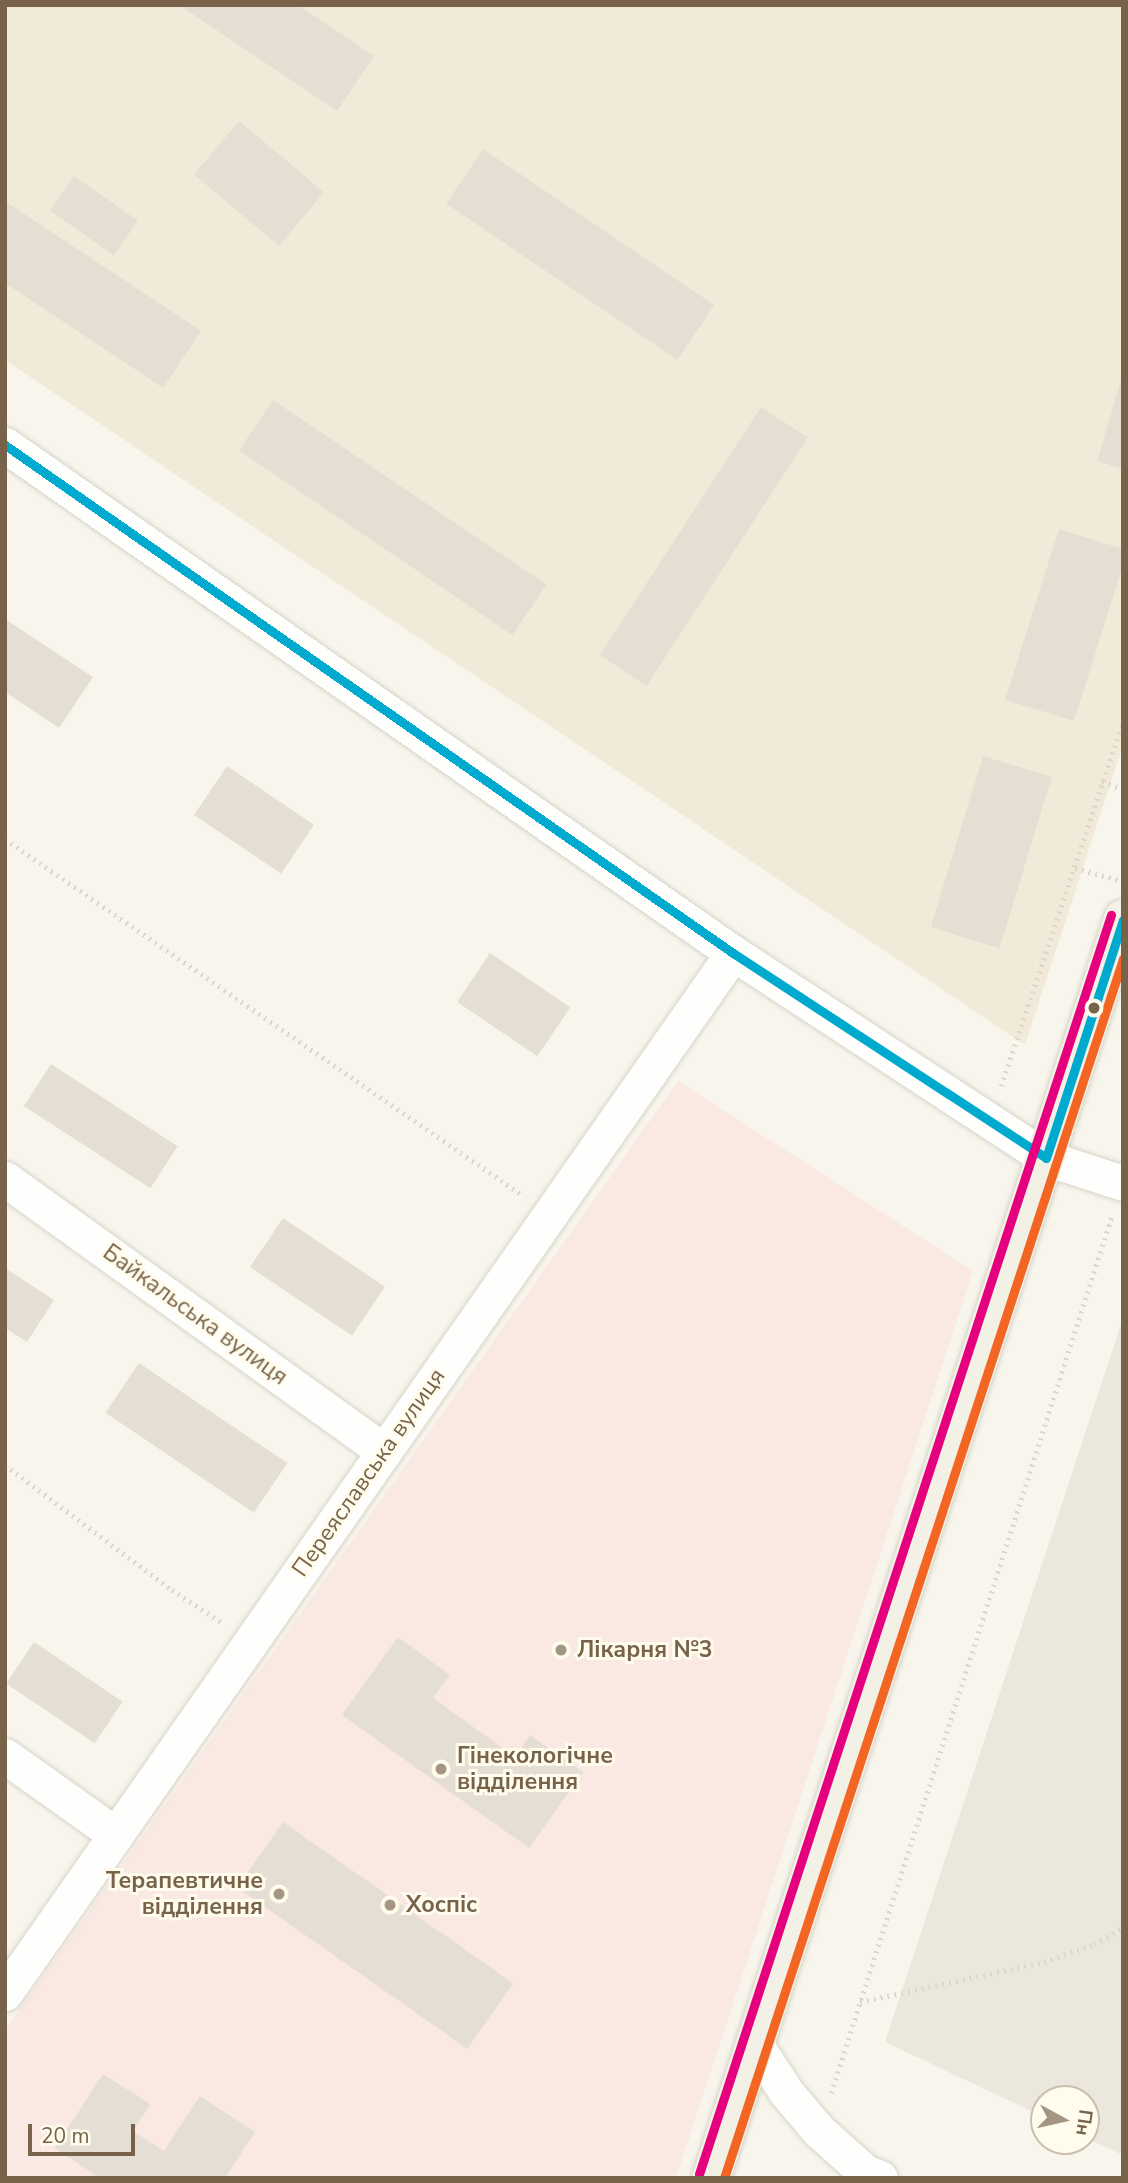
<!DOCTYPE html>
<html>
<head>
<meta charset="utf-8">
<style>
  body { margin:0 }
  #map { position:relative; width:1128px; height:2183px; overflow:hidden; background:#f8f6ec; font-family:"Nunito Sans",sans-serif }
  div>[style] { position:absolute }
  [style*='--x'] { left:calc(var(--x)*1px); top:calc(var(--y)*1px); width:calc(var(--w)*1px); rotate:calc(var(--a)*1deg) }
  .residential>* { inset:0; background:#f1ead9 }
  .industrial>* { inset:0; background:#ebe7dc }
  .medical>* { inset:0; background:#fae8e2 }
  .building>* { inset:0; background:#e5dfd3; transform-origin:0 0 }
  .path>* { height:4.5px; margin-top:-2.25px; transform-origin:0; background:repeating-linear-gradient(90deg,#dbd6ce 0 2px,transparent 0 7px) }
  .roads { filter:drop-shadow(0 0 2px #d7d3ca) drop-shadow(0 0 2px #d7d3ca) }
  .minor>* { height:35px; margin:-17.5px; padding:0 17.5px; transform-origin:17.5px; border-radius:17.5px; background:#fefefc }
  .major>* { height:38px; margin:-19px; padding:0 19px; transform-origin:19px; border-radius:19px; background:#f3f0e5 }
  .bus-1>* { height:9px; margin:-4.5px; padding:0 4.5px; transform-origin:4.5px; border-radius:4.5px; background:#00a9ce }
  .bus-2>* { height:9px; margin:-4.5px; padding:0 4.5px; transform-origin:4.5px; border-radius:4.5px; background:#f26522 }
  .bus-3>* { height:9px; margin:-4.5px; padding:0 4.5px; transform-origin:4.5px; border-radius:4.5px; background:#e5007d }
  .dots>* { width:19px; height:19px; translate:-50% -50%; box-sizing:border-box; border:4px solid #fffcee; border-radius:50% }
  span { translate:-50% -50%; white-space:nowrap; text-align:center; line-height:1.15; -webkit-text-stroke:6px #fffcee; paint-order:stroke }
  .street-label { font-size:23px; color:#78634a }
  .poi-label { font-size:23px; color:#78634a; font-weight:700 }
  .left { translate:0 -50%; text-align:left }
  .right { translate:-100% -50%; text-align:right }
  .frame { position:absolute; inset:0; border:7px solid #78634a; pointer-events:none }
  .north { position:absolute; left:1030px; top:2085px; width:70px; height:70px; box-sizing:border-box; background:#fffcee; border:2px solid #c9bfac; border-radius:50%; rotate:98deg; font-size:19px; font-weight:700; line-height:28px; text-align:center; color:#78634a }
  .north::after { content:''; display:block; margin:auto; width:24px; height:32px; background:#a59683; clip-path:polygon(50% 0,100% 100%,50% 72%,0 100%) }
  .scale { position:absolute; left:28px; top:2124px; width:107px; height:32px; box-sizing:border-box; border:4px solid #78634a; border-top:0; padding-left:9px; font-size:21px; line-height:24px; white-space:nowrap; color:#78634a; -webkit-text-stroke:5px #fffcee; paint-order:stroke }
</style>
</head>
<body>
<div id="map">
  <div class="residential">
    <div style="clip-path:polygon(5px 5px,1123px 5px,1123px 745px,1025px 1045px,5px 360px)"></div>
  </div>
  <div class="industrial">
    <div style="clip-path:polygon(1123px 1318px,1123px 2155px,1086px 2138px,1086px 2099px,1044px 2099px,1044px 2117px,885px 2042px)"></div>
  </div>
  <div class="medical">
    <div style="clip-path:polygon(678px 1081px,973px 1271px,676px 2178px,5px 2178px,5px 2030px)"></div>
  </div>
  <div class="building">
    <div style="clip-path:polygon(179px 5px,298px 5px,374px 56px,337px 111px)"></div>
    <div style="left:239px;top:121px;width:111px;height:70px;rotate:40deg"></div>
    <div style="left:483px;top:149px;width:279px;height:66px;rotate:34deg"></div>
    <div style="left:74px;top:176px;width:78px;height:42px;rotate:35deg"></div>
    <div style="clip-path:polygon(5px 201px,201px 331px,163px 388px,5px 283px)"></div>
    <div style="clip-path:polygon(1122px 377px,1123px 377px,1123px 469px,1097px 461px)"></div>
    <div style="left:273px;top:400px;width:330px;height:61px;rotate:34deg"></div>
    <div style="left:761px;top:407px;width:56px;height:296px;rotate:33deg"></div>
    <div style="clip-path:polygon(1059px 529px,1123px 549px,1123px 565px,1074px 721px,1005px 700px)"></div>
    <div style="clip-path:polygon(5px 619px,93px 677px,59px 728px,5px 692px)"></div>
    <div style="left:983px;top:756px;width:72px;height:179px;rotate:17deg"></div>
    <div style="left:227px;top:766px;width:105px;height:59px;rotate:34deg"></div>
    <div style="left:490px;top:953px;width:97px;height:59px;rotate:34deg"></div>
    <div style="left:51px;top:1064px;width:151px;height:50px;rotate:33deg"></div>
    <div style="left:283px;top:1218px;width:123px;height:59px;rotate:34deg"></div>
    <div style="clip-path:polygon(5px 1268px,54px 1300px,27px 1342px,5px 1328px)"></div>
    <div style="left:139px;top:1363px;width:179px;height:60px;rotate:34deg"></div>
    <div style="clip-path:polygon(398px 1637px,450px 1675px,433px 1698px,515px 1757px,530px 1735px,583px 1772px,529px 1848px,342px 1715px)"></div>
    <div style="left:34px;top:1642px;width:107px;height:50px;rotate:34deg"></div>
    <div style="left:283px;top:1822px;width:281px;height:80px;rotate:35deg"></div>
    <div style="clip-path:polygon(103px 2074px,150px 2104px,133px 2131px,164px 2151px,200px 2096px,255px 2132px,225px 2178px,100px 2178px,55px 2148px)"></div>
  </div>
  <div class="path">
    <div style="--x:1102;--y:782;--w:22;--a:18"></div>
    <div style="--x:5;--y:839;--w:626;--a:34.53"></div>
    <div style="--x:1075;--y:868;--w:49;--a:15.5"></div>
    <div style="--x:1001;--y:1086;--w:385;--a:-71.5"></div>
    <div style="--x:5;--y:1465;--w:209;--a:36.8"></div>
    <div style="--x:172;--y:1590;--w:59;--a:33.1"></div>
    <div style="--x:860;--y:2002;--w:188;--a:-12.3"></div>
    <div style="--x:1044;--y:1962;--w:53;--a:-19.8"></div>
    <div style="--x:1094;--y:1944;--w:33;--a:-29"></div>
    <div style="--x:831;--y:2093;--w:922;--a:-72.25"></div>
  </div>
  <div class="roads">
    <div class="minor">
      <div style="--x:5;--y:445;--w:888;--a:34.91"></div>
      <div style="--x:733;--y:953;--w:374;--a:33.2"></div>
      <div style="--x:1046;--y:1158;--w:81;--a:18"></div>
      <div style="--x:5;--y:1179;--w:467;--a:35.7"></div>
      <div style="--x:5;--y:1756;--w:136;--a:35.4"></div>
      <div style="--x:5;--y:1993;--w:1269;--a:-55.01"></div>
      <div style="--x:755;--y:2044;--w:57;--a:57.1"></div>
      <div style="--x:786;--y:2092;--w:51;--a:49.8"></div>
      <div style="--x:819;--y:2131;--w:62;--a:41.7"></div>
      <div style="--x:865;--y:2172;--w:16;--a:22"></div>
    </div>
    <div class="major">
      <div style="--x:711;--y:2178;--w:1325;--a:-71.88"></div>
    </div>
  </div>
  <div class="bus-1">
    <div style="--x:5;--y:445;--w:888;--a:34.91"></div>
    <div style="--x:733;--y:953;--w:374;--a:33.2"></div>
    <div style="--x:1046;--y:1158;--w:250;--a:-72.1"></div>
  </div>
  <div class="bus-2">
    <div style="--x:724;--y:2178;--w:1283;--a:-71.88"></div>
  </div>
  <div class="bus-3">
    <div style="--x:699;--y:2174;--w:1325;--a:-71.88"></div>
  </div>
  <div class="dots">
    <div style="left:1094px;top:1008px;background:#78634a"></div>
    <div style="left:561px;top:1650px;background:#a59683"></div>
    <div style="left:441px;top:1769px;background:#a59683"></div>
    <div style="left:279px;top:1894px;background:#a59683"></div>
    <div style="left:390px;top:1905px;background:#a59683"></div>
  </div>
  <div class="street-label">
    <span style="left:195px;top:1315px;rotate:36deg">Байкальська вулиця</span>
    <span style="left:369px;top:1473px;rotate:-55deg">Переяславська вулиця</span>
  </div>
  <div class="poi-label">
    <span class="left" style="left:577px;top:1650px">Лікарня №3</span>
    <span class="left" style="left:457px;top:1769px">Гінекологічне<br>відділення</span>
    <span class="right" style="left:263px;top:1894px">Терапевтичне<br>відділення</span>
    <span class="left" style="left:406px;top:1905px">Хоспіс</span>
  </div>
  <div class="frame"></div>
  <div class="north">Пн</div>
  <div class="scale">20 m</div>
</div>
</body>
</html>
